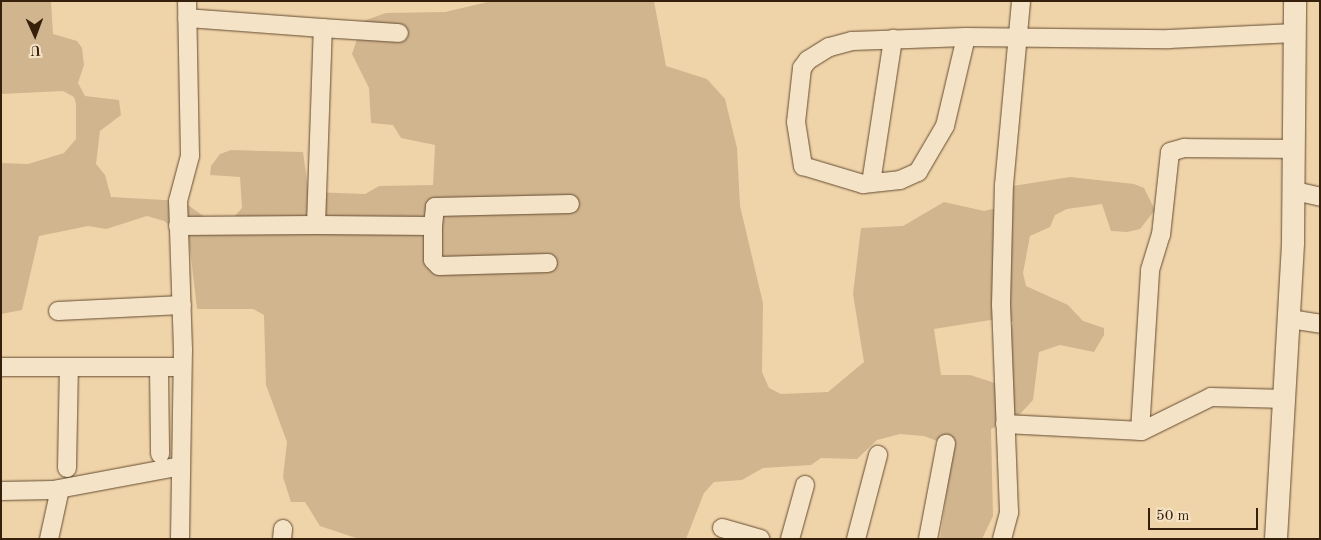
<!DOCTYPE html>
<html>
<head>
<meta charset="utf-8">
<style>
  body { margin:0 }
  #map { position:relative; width:1321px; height:540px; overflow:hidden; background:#f0d4a9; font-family:"Old Standard TT",serif }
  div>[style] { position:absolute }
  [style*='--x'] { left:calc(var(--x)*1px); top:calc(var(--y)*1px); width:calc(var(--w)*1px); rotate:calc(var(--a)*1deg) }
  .green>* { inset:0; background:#d0b58e }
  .roads { filter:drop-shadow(0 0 1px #644c32) drop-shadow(0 0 1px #644c32) }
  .minor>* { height:18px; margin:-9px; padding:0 9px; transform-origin:9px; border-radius:9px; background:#f5e3c7 }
  .tertiary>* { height:22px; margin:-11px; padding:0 11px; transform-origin:11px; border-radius:11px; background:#f5e3c7 }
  span { translate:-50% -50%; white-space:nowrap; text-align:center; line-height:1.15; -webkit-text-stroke:4px #f5e3c7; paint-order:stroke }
  .frame { position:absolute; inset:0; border:2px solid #361f0b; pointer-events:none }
  .north { position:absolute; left:10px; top:10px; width:50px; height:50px; -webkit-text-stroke:4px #f5e3c7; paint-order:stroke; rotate:178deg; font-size:14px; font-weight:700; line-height:20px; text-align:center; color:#361f0b }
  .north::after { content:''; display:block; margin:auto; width:18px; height:22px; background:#361f0b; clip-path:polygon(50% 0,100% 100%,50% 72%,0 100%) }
  .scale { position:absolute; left:1148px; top:508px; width:110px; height:22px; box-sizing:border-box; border:2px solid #361f0b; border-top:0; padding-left:6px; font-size:15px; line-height:18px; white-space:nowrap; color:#361f0b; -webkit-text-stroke:4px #f5e3c7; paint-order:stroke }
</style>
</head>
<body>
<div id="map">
  <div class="green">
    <div style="clip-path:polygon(evenodd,1px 1px,51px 1px,53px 34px,77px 41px,82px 48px,84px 65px,78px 83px,85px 96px,119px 100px,121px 115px,100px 131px,96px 164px,105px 175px,111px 197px,182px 201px,205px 217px,233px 218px,242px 208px,240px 177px,210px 175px,211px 166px,220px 154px,231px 150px,303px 152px,308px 188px,313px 192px,365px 194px,379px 186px,433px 185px,435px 145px,401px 138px,393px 125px,371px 123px,369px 88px,352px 54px,363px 21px,386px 13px,445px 12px,492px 1px,654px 1px,666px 66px,707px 79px,725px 99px,737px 148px,740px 206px,763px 303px,762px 372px,769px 388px,781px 394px,828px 392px,864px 362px,853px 294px,861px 228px,903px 226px,944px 202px,984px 211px,997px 208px,1012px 186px,1070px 177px,1134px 184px,1144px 188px,1155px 210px,1140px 229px,1127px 232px,1111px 231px,1102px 204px,1067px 209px,1055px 215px,1050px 227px,1030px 236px,1023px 273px,1026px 286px,1068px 305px,1083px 321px,1104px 328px,1104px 335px,1094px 352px,1060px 345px,1039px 352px,1033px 400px,1020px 414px,991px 429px,993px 516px,982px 539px,940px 539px,953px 447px,924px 436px,900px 434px,877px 440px,857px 459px,821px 458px,811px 465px,763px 468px,742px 480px,714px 482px,704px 493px,686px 539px,359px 539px,320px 526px,305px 502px,291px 502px,283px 477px,287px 442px,266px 385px,264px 315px,253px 309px,197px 309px,189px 240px,164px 221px,147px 216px,106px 229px,88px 226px,39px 236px,22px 310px,1px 314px,1px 163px,28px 164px,64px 153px,76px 139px,76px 104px,74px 97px,63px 91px,1px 94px,1px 1px,1003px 318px,1013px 322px,998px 384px,970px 375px,941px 375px,934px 329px,1003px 318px)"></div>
  </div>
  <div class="roads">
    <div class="minor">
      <div style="--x:323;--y:28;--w:76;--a:3.8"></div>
      <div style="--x:966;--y:37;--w:114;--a:178"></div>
      <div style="--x:852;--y:41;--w:24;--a:165"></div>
      <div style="--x:829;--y:47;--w:25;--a:148"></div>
      <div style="--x:808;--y:60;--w:10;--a:127"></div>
      <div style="--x:802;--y:68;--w:54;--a:96.3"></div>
      <div style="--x:796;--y:122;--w:45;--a:81"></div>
      <div style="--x:803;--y:166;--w:63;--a:16.7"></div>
      <div style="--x:863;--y:184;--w:37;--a:-6"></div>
      <div style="--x:900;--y:180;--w:20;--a:-24"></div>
      <div style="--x:918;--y:172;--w:53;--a:-59.6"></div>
      <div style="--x:945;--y:126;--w:91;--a:-76.7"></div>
      <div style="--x:966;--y:37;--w:203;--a:0.6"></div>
      <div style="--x:1169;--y:39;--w:126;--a:-2.7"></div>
      <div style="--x:871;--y:183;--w:146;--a:-81.3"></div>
      <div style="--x:1295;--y:191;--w:26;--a:13"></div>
      <div style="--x:316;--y:225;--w:117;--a:0.5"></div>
      <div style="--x:433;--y:226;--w:34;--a:90"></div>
      <div style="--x:433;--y:260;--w:8;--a:45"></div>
      <div style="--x:439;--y:266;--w:109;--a:-1.6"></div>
      <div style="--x:178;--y:226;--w:138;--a:-0.4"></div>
      <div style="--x:316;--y:225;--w:197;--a:-88"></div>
      <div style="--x:323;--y:28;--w:136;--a:-175.8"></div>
      <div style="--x:433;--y:226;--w:19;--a:-84"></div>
      <div style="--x:435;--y:207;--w:135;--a:-1.3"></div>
      <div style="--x:58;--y:311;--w:124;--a:-2.8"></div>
      <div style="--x:1290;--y:319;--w:30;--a:9"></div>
      <div style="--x:1;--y:367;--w:181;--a:0"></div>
      <div style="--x:159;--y:367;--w:87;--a:89.3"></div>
      <div style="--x:1005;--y:424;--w:137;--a:2.9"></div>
      <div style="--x:1142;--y:431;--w:77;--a:-26.2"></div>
      <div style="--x:1211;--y:397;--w:75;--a:1.5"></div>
      <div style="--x:1140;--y:431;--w:161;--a:-86.4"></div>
      <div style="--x:1150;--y:270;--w:37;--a:-73"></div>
      <div style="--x:1161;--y:235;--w:83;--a:-83.8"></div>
      <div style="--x:1170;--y:152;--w:15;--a:-16"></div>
      <div style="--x:1184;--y:148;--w:109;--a:0.5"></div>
      <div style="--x:67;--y:468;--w:100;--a:-88.9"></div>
      <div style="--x:1;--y:491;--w:52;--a:-1.1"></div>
      <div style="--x:53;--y:490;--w:130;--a:-10.6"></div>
      <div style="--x:722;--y:528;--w:40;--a:16"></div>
      <div style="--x:49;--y:539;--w:51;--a:-77.6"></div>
      <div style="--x:180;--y:539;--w:189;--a:-89.1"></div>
      <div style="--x:183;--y:350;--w:149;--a:-91.9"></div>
      <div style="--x:178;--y:201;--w:47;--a:-75.1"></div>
      <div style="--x:190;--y:156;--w:155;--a:-91.1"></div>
      <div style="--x:282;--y:539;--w:10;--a:-84"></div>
      <div style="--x:790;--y:539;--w:56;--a:-74.5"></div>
      <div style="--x:856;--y:539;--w:87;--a:-75.3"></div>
      <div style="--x:928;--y:539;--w:97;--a:-79.3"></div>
      <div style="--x:1002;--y:539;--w:28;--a:-75"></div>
      <div style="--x:1009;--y:512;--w:207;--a:-92.2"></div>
      <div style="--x:1001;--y:305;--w:120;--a:-88.6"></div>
      <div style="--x:1004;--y:185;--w:185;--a:-84.7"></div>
    </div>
    <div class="tertiary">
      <div style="--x:1276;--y:539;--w:298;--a:-86.7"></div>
      <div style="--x:1293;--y:241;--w:240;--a:-89.5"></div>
    </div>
  </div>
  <div class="frame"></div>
  <div class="north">U</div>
  <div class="scale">50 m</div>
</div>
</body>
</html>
